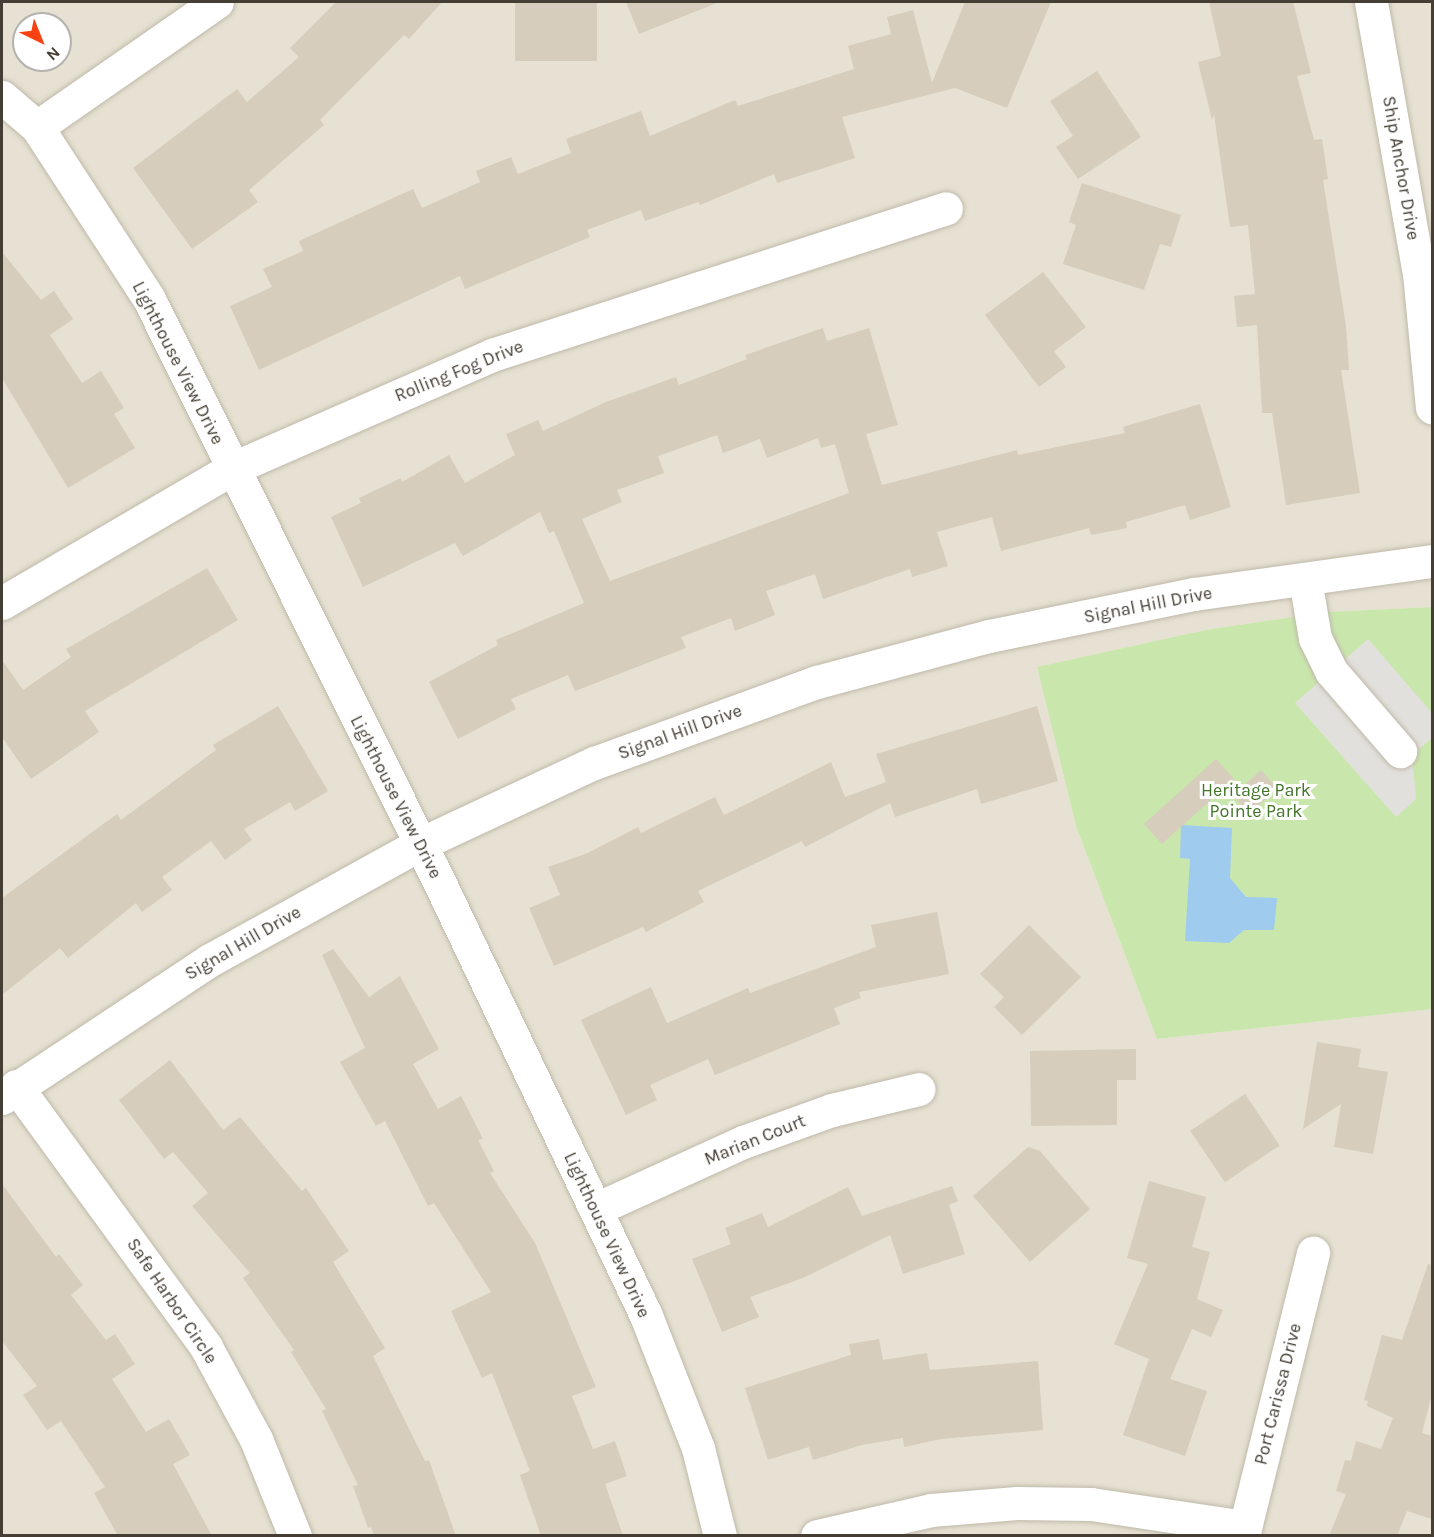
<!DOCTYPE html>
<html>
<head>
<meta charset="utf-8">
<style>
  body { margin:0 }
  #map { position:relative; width:1434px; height:1537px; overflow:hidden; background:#f2eee4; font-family:Karla,sans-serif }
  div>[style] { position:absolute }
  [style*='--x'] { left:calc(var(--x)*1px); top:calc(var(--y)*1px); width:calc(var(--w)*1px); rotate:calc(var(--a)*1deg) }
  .residential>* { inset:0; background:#e6e1d2 }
  .green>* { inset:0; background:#c9e7ac }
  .parking>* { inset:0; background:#e2e0dc }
  .water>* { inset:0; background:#9fcbef }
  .building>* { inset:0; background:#d6cdbc; transform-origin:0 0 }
  .roads { filter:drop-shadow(0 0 2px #c0b9aa) drop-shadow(0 0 2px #c0b9aa) }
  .minor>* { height:33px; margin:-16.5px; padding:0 16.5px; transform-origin:16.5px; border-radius:16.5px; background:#fff }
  span { translate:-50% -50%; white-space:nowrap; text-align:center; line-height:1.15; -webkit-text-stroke:6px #fff; paint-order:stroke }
  .street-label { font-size:18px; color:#443e34 }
  .park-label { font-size:18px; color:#417528 }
  .frame { position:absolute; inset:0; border:3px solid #443e34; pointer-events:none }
  .north { position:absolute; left:12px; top:12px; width:60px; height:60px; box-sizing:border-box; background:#fff; border:2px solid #b4b2ae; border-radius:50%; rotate:137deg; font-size:16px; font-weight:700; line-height:24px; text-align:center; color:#443e34 }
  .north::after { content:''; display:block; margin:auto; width:21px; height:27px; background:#f94214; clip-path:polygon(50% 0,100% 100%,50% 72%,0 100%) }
</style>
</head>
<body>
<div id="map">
  <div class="residential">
    <div style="clip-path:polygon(evenodd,2px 2px,1432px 2px,1432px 607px,1327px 612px,1205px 630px,1037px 667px,1076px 826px,1157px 1039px,1432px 1009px,1432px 1535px,2px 1536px,2px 2px,24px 24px,60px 24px,60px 60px,24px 60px,24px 24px)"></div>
  </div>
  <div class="green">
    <div style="clip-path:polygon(1432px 607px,1432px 1009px,1157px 1039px,1076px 826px,1037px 667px,1205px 630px,1327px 612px)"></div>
  </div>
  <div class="parking">
    <div style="clip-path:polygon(1368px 639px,1432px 713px,1432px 738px,1412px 755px,1416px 799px,1396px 817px,1295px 703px)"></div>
  </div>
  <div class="water">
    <div style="clip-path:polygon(1181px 825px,1232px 828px,1230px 878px,1246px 897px,1277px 898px,1274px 930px,1244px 930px,1229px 943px,1185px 941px,1190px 859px,1180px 858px)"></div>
  </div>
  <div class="building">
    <div style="clip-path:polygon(336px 2px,442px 2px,409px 39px,404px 35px,320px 120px,324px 125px,249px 190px,258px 202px,192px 249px,133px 168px,237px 89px,247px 102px,299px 57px,290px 48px)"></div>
    <div style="left:515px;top:2px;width:82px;height:59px"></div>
    <div style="clip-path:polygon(626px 2px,717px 2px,717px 3px,639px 34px)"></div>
    <div style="clip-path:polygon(965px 2px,1051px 2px,1007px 108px,955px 88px,842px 117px,855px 158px,777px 183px,774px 174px,700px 205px,698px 202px,645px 221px,641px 210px,587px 230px,590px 237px,465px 289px,460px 276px,259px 370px,230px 306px,272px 287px,263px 269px,303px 251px,299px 241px,413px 189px,422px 208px,480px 182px,476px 171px,511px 157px,518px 174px,571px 153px,566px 139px,641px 111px,650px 136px,735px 100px,738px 106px,854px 69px,848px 46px,891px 34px,887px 17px,913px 10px,932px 83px)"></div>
    <div style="clip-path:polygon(1209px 2px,1293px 2px,1311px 73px,1297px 76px,1314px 140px,1322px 139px,1328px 179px,1323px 180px,1346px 326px,1349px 370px,1341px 370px,1360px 493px,1286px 505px,1272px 413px,1262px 413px,1257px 325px,1237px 327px,1234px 296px,1255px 294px,1248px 225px,1230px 227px,1214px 114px,1212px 120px,1198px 62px,1221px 56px)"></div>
    <div style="clip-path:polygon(1097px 71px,1141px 137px,1078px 179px,1056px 147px,1073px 136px,1050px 101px)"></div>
    <div style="clip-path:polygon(1082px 183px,1181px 215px,1171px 247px,1160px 244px,1144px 290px,1063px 264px,1076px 225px,1069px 222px)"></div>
    <div style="clip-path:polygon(2px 252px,41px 300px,54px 291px,73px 319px,50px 335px,82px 383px,101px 371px,124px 408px,114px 414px,135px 448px,68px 488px,2px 378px)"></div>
    <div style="clip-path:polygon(1043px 272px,1086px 327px,1054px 351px,1066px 367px,1039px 387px,985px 315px)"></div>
    <div style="clip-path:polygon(evenodd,823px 328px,827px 341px,869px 328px,898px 425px,866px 434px,882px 485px,1017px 450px,1018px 455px,1125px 433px,1123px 427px,1200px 404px,1231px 507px,1190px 520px,1185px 505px,1126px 522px,1127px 528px,1091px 535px,1089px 528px,1001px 551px,992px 517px,937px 532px,948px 566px,912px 577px,910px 569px,823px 599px,815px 574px,766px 591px,775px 615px,735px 631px,731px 618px,681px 637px,686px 648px,575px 691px,568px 675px,511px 699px,516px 709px,458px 739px,429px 682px,498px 645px,496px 640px,584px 603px,554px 531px,549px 533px,540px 512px,463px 556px,455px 543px,363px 587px,331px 517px,361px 503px,359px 498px,401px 478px,402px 482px,449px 455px,465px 483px,515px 455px,506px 434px,538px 420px,543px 431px,606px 402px,676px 377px,679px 385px,747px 359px,745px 355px,823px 328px,717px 435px,723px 453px,760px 439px,767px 458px,818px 438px,821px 448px,835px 444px,849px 493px,610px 581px,582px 519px,622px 502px,617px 490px,664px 473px,658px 456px,717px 435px)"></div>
    <div style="clip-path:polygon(207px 568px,238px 620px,85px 711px,99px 732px,31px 779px,2px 737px,2px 660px,23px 690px,71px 657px,66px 649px)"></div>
    <div style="clip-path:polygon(278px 706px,328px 791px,295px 811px,290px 802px,244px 829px,252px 840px,225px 860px,211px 841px,162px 877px,172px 890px,142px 912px,136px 903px,68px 958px,60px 948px,2px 995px,2px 898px,117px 814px,121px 820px,216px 750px,213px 745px)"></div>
    <div style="clip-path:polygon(1037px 706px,1058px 781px,981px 804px,977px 789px,895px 817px,890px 803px,805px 847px,802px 841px,698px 891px,704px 902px,646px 932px,643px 927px,554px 966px,529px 908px,560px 895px,548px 867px,588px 853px,638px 827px,641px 833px,715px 797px,724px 815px,831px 762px,845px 797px,886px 782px,876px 754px)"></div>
    <div style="left:1216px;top:759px;width:27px;height:97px;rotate:48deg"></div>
    <div style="left:1261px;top:770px;width:25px;height:38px;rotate:48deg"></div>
    <div style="clip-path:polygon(937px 912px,949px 974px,859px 992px,861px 998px,834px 1008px,840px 1024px,715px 1075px,708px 1059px,650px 1085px,657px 1100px,626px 1115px,581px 1020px,651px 987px,667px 1023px,748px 988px,750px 993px,876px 947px,871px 925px)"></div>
    <div style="clip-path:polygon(1029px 925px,1081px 977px,1022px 1035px,994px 1007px,1004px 997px,980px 974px)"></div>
    <div style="clip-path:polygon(333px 949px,369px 997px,400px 976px,439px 1049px,413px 1064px,438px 1109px,461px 1096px,483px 1139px,478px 1140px,494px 1171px,490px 1173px,535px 1243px,596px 1387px,572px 1396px,593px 1449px,615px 1441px,627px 1476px,605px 1484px,623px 1536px,541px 1536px,520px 1475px,530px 1471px,492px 1373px,482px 1378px,451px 1311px,491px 1292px,434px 1203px,428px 1206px,385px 1121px,376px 1126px,340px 1062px,365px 1048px,322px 955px)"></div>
    <div style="clip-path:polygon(1317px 1042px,1361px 1049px,1358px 1067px,1388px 1072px,1373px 1154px,1334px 1147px,1341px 1104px,1303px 1129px)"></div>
    <div style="clip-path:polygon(1136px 1049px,1136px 1080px,1117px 1080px,1117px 1125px,1031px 1126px,1030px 1051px)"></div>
    <div style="clip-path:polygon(170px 1060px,223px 1130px,240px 1117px,302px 1191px,306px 1188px,349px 1251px,333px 1262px,385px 1348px,373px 1356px,425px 1461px,429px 1460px,456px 1536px,374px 1536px,371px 1527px,368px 1528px,353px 1486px,358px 1485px,322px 1411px,326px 1409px,291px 1352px,294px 1350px,243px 1278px,250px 1273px,192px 1206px,208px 1193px,173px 1152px,164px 1159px,119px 1100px)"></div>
    <div style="left:1245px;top:1094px;width:62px;height:66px;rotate:56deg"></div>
    <div style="clip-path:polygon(1028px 1147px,1040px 1151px,1090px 1209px,1030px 1262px,973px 1196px)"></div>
    <div style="clip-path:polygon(1149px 1181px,1206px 1197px,1192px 1247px,1210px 1252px,1197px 1299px,1223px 1310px,1211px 1337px,1192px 1329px,1170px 1379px,1207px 1391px,1185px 1456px,1123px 1435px,1149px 1359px,1114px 1344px,1148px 1264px,1127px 1258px)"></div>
    <div style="clip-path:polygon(2px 1184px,56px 1257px,59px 1254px,83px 1285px,71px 1295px,106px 1340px,115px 1334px,135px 1364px,112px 1379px,146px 1432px,169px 1419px,190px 1455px,173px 1464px,212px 1536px,118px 1536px,94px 1493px,105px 1487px,61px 1421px,47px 1430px,23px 1395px,37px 1386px,2px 1341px)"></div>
    <div style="clip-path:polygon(952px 1186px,958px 1201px,949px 1205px,965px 1254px,903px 1274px,890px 1235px,803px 1278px,750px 1297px,759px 1317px,722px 1332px,692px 1259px,731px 1244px,725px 1228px,762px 1213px,768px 1227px,848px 1187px,862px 1216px)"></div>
    <div style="clip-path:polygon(1428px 1264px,1432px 1265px,1432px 1394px,1422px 1433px,1432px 1436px,1432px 1519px,1407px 1511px,1397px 1536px,1329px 1536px,1346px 1494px,1336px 1491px,1345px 1460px,1351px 1461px,1356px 1441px,1381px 1449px,1393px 1418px,1367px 1406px,1368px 1401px,1364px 1400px,1382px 1335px,1402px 1340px)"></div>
    <div style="clip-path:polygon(879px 1339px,883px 1360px,927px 1353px,930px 1370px,1038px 1361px,1043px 1430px,941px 1439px,904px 1447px,903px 1438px,862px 1445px,813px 1460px,809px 1447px,768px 1460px,745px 1388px,851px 1355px,849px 1344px)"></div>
  </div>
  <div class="roads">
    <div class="minor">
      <div style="--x:1371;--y:2;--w:275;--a:80"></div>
      <div style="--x:1419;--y:273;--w:135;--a:84.5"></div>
      <div style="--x:2;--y:97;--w:46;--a:40.6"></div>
      <div style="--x:37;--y:127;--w:205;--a:56.9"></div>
      <div style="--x:149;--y:299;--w:639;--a:63.52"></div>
      <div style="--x:434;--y:871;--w:490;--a:64.5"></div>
      <div style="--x:645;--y:1313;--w:145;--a:68.6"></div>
      <div style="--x:698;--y:1448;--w:91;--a:76"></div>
      <div style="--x:37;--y:127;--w:219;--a:-34.8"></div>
      <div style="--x:1305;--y:579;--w:60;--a:80.4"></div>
      <div style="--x:1315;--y:638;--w:37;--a:64"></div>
      <div style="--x:1331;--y:671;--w:106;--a:49.2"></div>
      <div style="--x:2;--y:603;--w:265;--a:-30.3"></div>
      <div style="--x:231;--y:469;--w:285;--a:-23.6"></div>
      <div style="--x:492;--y:355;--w:477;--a:-17.9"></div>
      <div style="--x:16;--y:1086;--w:323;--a:53.9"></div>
      <div style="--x:206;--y:1347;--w:105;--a:61.5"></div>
      <div style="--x:256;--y:1439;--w:105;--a:68.1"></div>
      <div style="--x:2;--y:1098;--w:250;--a:-33.6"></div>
      <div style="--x:210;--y:960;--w:240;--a:-28.9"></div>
      <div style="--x:420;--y:844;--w:192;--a:-25"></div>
      <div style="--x:594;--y:763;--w:237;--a:-20"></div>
      <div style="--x:817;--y:682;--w:178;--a:-15"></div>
      <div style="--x:989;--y:636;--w:209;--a:-11.6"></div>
      <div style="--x:1194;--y:594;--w:240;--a:-7.9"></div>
      <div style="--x:596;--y:1209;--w:162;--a:-24.5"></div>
      <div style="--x:743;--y:1142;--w:95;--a:-19.8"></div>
      <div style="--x:832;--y:1110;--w:89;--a:-13.6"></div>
      <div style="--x:817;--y:1536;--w:117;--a:-12.8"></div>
      <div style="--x:931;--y:1510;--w:86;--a:-4.7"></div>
      <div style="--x:1017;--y:1503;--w:74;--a:0.8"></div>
      <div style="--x:1091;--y:1504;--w:156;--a:8.5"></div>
      <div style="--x:1243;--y:1536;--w:292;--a:-76.1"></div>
    </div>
  </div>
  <div class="street-label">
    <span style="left:1401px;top:168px;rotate:80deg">Ship Anchor Drive</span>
    <span style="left:178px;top:363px;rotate:63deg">Lighthouse View Drive</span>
    <span style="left:459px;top:371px;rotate:-22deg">Rolling Fog Drive</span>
    <span style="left:1148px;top:605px;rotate:-11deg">Signal Hill Drive</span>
    <span style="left:680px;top:732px;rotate:-20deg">Signal Hill Drive</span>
    <span style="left:396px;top:797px;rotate:63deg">Lighthouse View Drive</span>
    <span style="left:243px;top:943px;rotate:-30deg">Signal Hill Drive</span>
    <span style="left:755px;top:1140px;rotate:-22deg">Marian Court</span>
    <span style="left:607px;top:1235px;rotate:65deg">Lighthouse View Drive</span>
    <span style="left:172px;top:1301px;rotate:56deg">Safe Harbor Circle</span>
    <span style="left:1278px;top:1394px;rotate:-76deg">Port Carissa Drive</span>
  </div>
  <div class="park-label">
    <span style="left:1256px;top:801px">Heritage Park<br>Pointe Park</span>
  </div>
  <div class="frame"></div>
  <div class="north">N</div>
</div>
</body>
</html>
